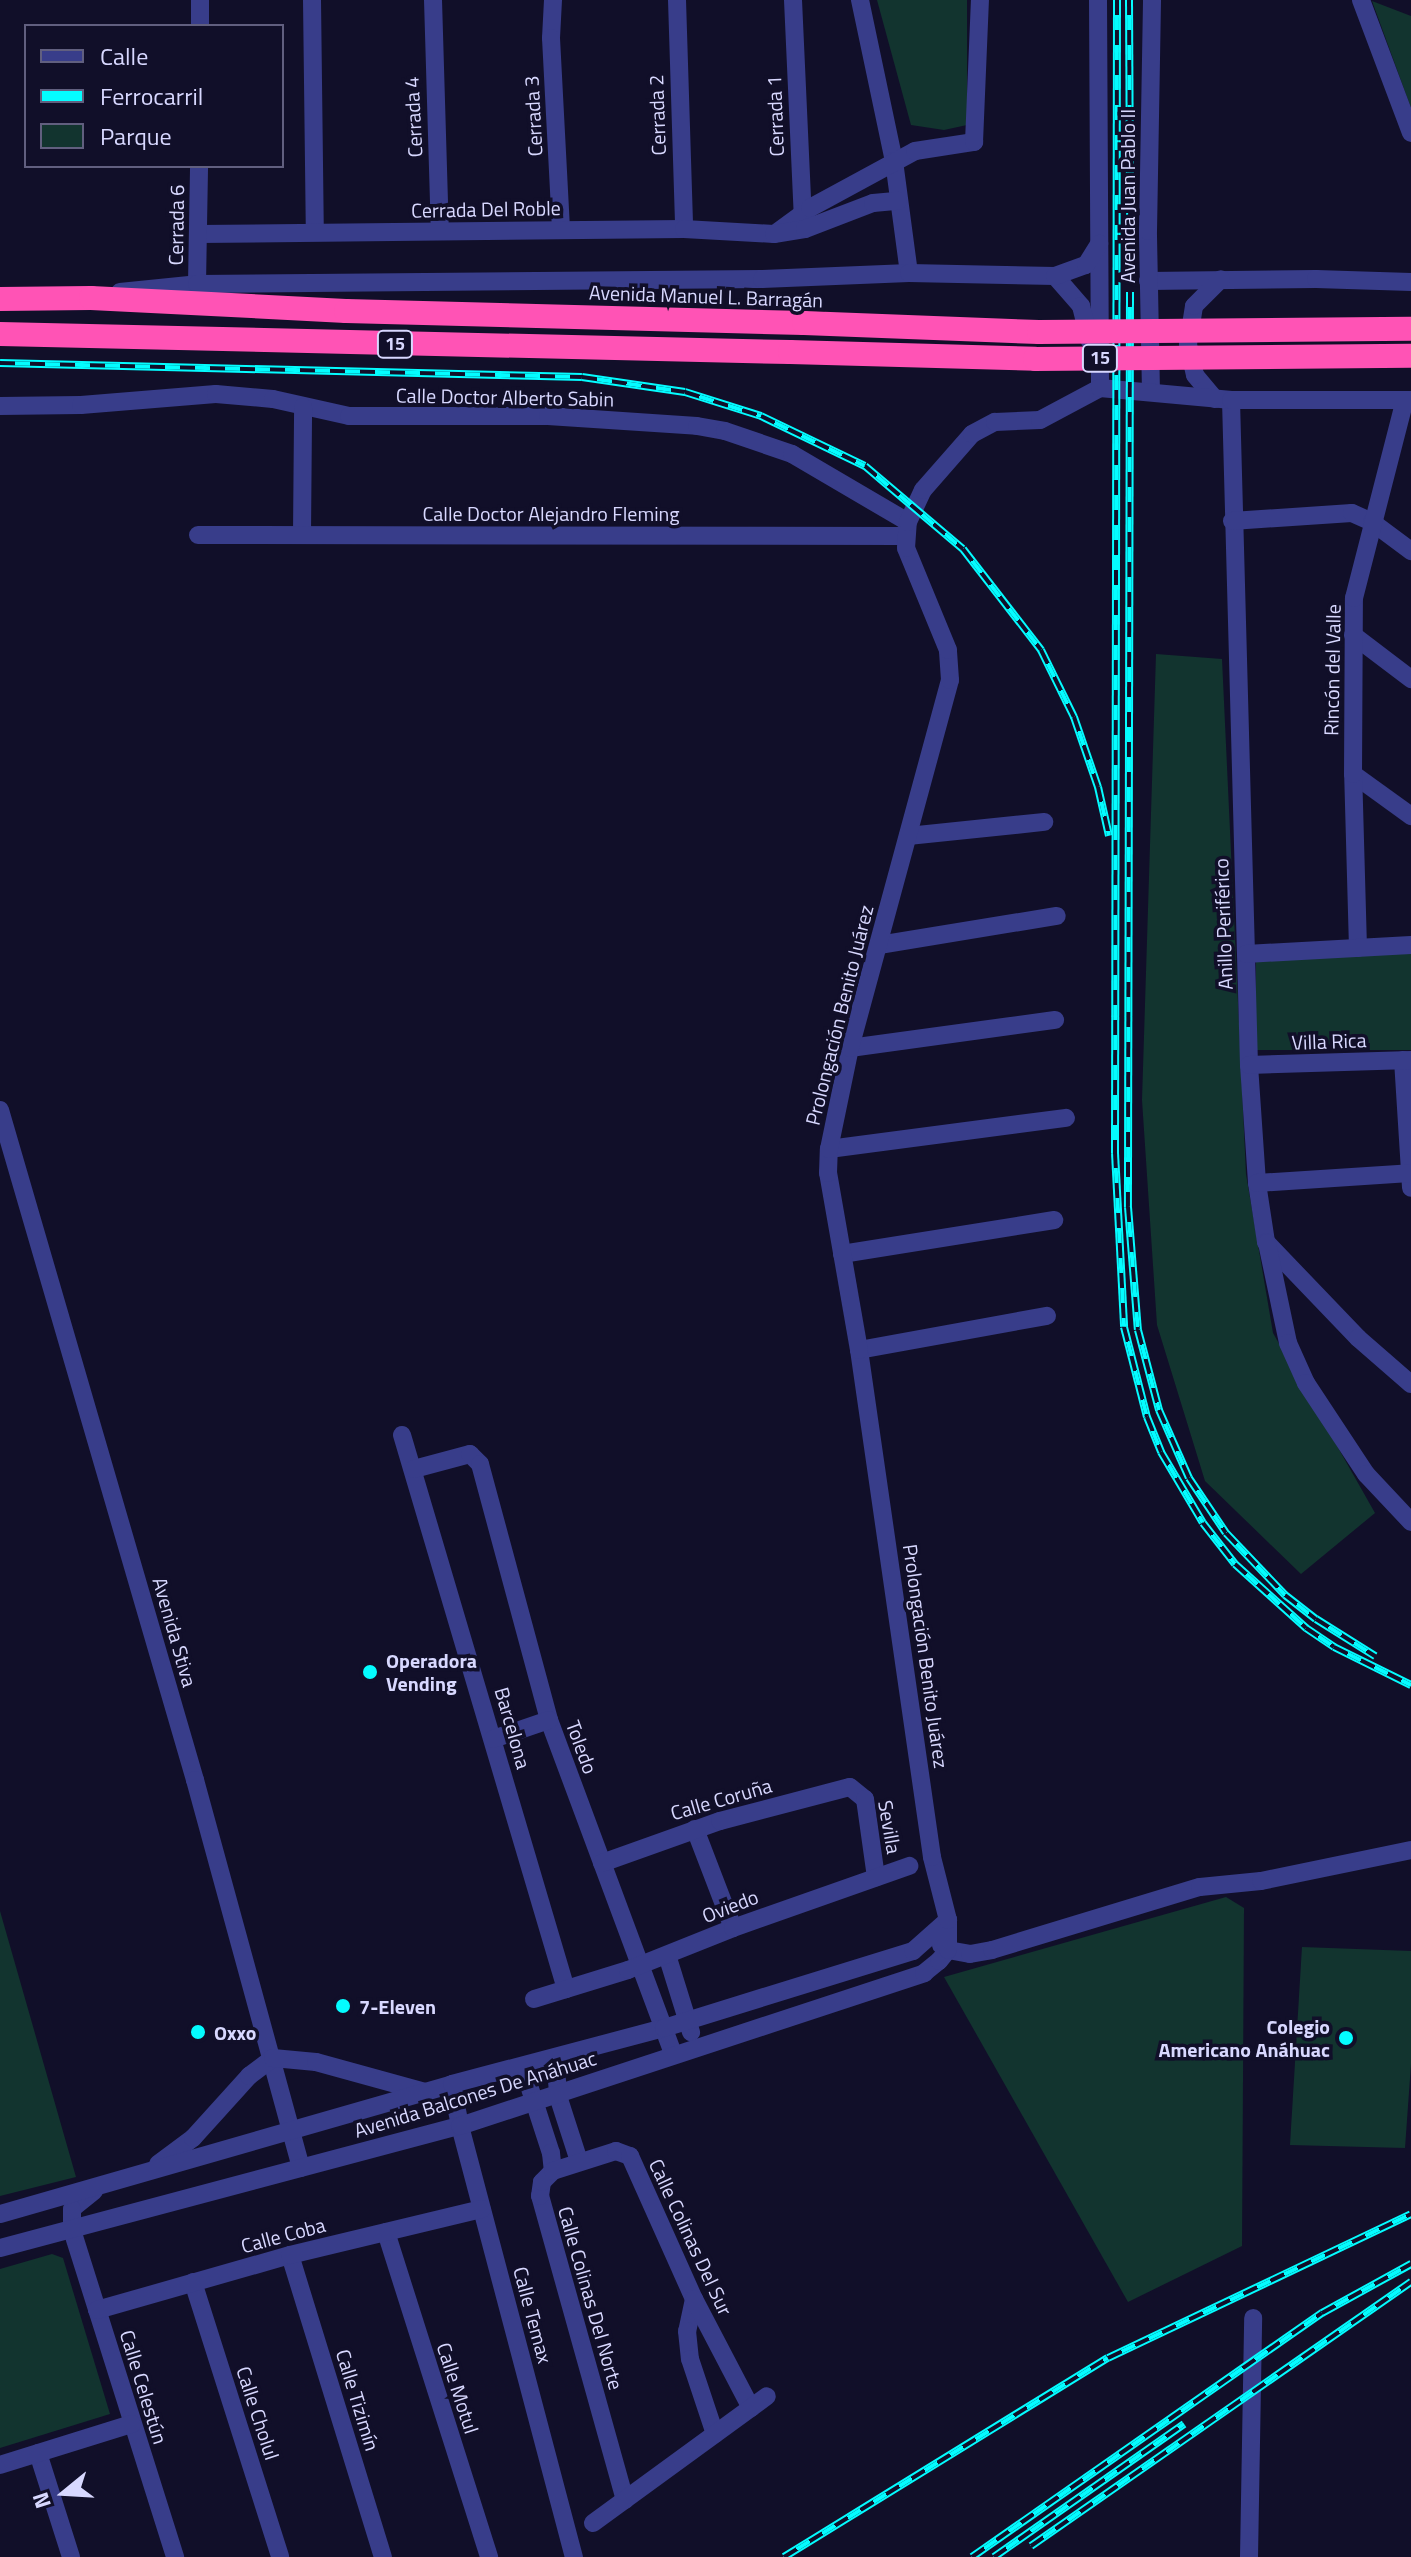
<!DOCTYPE html>
<html>
<head>
<meta charset="utf-8">
<style>
  body { margin:0 }
  #map { position:relative; width:1411px; height:2557px; overflow:hidden; background:#110f29; font-family:"Titillium Web",sans-serif }
  div>[style] { position:absolute }
  [style*='--x'] { left:calc(var(--x)*1px); top:calc(var(--y)*1px); width:calc(var(--w)*1px); rotate:calc(var(--a)*1deg) }
  .green>* { inset:0; background:#12342f; transform-origin:0 0 }
  .minor>* { height:18px; margin:-9px; padding:0 9px; transform-origin:9px; border-radius:9px; background:#383d8a }
  .highway>* { height:24px; margin:-12px; padding:0 12px; transform-origin:12px; border-radius:12px; background:#ff53b5 }
  .rail>* { height:8px; margin-top:-4px; transform-origin:0; background:repeating-linear-gradient(90deg,#110f29 0 15px,#04fcff 0 30px); box-sizing:border-box; border-block:2px solid #04fcff }
  .highway-bridge>* { height:24px; margin:-12px; padding:0 12px; transform-origin:12px; border-radius:12px; background:#ff53b5 }
  .dots>* { width:22px; height:22px; translate:-50% -50%; box-sizing:border-box; border:4px solid #110f29; border-radius:50% }
  span { translate:-50% -50%; white-space:nowrap; text-align:center; line-height:1.15; -webkit-text-stroke:7px #110f29; paint-order:stroke }
  .shield-label span { padding:2px 6px; background:#110f29; border:2px solid; border-radius:6px; -webkit-text-stroke-width:0 }
  .shield-label { font-size:18px; color:#d8d8ff; font-weight:700 }
  .street-label { font-size:20px; color:#d8d8ff }
  .poi-label { font-size:20px; color:#d8d8ff; font-weight:700 }
  .left { translate:0 -50%; text-align:left }
  .right { translate:-100% -50%; text-align:right }
  .legend { position:absolute; left:24px; top:24px; width:260px; height:144px; box-sizing:border-box; background:#110f29; border:2px solid #615f7f; margin:0; padding:10px 14px; list-style:none; font-size:24px; color:#d8d8ff }
  .legend li { display:flex; align-items:center; gap:16px; height:40px }
  .legend b { width:40px; border:2px solid #615f7f }
  .north { position:absolute; left:24px; top:2453px; width:80px; height:80px; -webkit-text-stroke:6px #110f29; paint-order:stroke; rotate:252deg; font-size:22px; font-weight:700; line-height:32px; text-align:center; color:#d8d8ff }
  .north::after { content:''; display:block; margin:auto; width:28px; height:36px; background:#d8d8ff; clip-path:polygon(50% 0,100% 100%,50% 72%,0 100%) }
</style>
</head>
<body>
<div id="map">
  <div class="green">
    <div style="clip-path:polygon(877px 0,967px 0,967px 125px,944px 130px,911px 125px)"></div>
    <div style="clip-path:polygon(1372px 1px,1411px 16px,1411px 108px)"></div>
    <div style="clip-path:polygon(1156px 654px,1222px 659px,1246px 1174px,1273px 1333px,1375px 1513px,1301px 1574px,1205px 1481px,1157px 1325px,1142px 1100px)"></div>
    <div style="left:1411px;top:954px;width:96px;height:155px;rotate:90deg"></div>
    <div style="clip-path:polygon(1226px 1897px,1244px 1908px,1242px 2246px,1128px 2302px,944px 1977px)"></div>
    <div style="clip-path:polygon(0 1911px,76px 2177px,0 2196px)"></div>
    <div style="clip-path:polygon(1302px 1947px,1411px 1951px,1411px 2064px,1405px 2148px,1290px 2145px)"></div>
    <div style="clip-path:polygon(52px 2254px,63px 2258px,110px 2414px,0 2448px,0 2269px)"></div>
  </div>
  <div class="minor">
    <div style="--x:312;--y:0;--w:232;--a:89.3"></div>
    <div style="--x:433;--y:0;--w:231;--a:88.3"></div>
    <div style="--x:553;--y:0;--w:38;--a:93"></div>
    <div style="--x:551;--y:38;--w:192;--a:87"></div>
    <div style="--x:677;--y:0;--w:229;--a:88.2"></div>
    <div style="--x:793;--y:0;--w:221;--a:87.4"></div>
    <div style="--x:860;--y:0;--w:165;--a:78.1"></div>
    <div style="--x:894;--y:161;--w:113;--a:82.4"></div>
    <div style="--x:1098;--y:0;--w:388;--a:89.7"></div>
    <div style="--x:1361;--y:0;--w:142;--a:69.4"></div>
    <div style="--x:200;--y:26;--w:26;--a:-90"></div>
    <div style="--x:776;--y:233;--w:42;--a:-36.3"></div>
    <div style="--x:810;--y:208;--w:119;--a:-28.5"></div>
    <div style="--x:915;--y:151;--w:60;--a:-8.7"></div>
    <div style="--x:974;--y:142;--w:142;--a:-87.6"></div>
    <div style="--x:198;--y:234;--w:486;--a:-0.6"></div>
    <div style="--x:684;--y:229;--w:90;--a:3.2"></div>
    <div style="--x:774;--y:234;--w:31;--a:-9"></div>
    <div style="--x:805;--y:229;--w:73;--a:-20.9"></div>
    <div style="--x:873;--y:203;--w:25;--a:-5"></div>
    <div style="--x:1055;--y:276;--w:40;--a:49"></div>
    <div style="--x:1081;--y:306;--w:36;--a:76"></div>
    <div style="--x:1148;--y:281;--w:168;--a:-0.7"></div>
    <div style="--x:1316;--y:279;--w:95;--a:1.8"></div>
    <div style="--x:197;--y:284;--w:118;--a:-89"></div>
    <div style="--x:120;--y:292;--w:77;--a:-5.9"></div>
    <div style="--x:197;--y:284;--w:565;--a:-0.51"></div>
    <div style="--x:762;--y:279;--w:147;--a:-2.3"></div>
    <div style="--x:909;--y:273;--w:146;--a:1.2"></div>
    <div style="--x:1055;--y:276;--w:33;--a:-20"></div>
    <div style="--x:1086;--y:265;--w:25;--a:-58"></div>
    <div style="--x:1151;--y:392;--w:161;--a:-91.1"></div>
    <div style="--x:1148;--y:231;--w:231;--a:-89"></div>
    <div style="--x:1215;--y:399;--w:31;--a:-130"></div>
    <div style="--x:1195;--y:375;--w:32;--a:-103"></div>
    <div style="--x:1188;--y:344;--w:38;--a:-81"></div>
    <div style="--x:1194;--y:306;--w:38;--a:-45"></div>
    <div style="--x:1231;--y:400;--w:665;--a:88.45"></div>
    <div style="--x:1249;--y:1065;--w:118;--a:86.1"></div>
    <div style="--x:1257;--y:1183;--w:60;--a:81.3"></div>
    <div style="--x:1266;--y:1242;--w:133;--a:46.2"></div>
    <div style="--x:1358;--y:1338;--w:70;--a:41"></div>
    <div style="--x:0;--y:406;--w:81;--a:-0.7"></div>
    <div style="--x:81;--y:405;--w:135;--a:-4.7"></div>
    <div style="--x:216;--y:394;--w:57;--a:5"></div>
    <div style="--x:273;--y:399;--w:78;--a:12.6"></div>
    <div style="--x:349;--y:416;--w:199;--a:0"></div>
    <div style="--x:548;--y:416;--w:149;--a:3.8"></div>
    <div style="--x:697;--y:426;--w:28;--a:10"></div>
    <div style="--x:725;--y:431;--w:71;--a:18.9"></div>
    <div style="--x:792;--y:454;--w:134;--a:30.4"></div>
    <div style="--x:1232;--y:521;--w:120;--a:-3.8"></div>
    <div style="--x:1352;--y:513;--w:22;--a:24"></div>
    <div style="--x:1372;--y:522;--w:49;--a:36.6"></div>
    <div style="--x:302;--y:534;--w:127;--a:-89.5"></div>
    <div style="--x:198;--y:535;--w:706;--a:0.08"></div>
    <div style="--x:1353;--y:635;--w:73;--a:37.2"></div>
    <div style="--x:1353;--y:774;--w:72;--a:35.9"></div>
    <div style="--x:908;--y:836;--w:137;--a:-5.9"></div>
    <div style="--x:879;--y:945;--w:180;--a:-9.3"></div>
    <div style="--x:1358;--y:948;--w:174;--a:-91.6"></div>
    <div style="--x:1353;--y:774;--w:176;--a:-89.7"></div>
    <div style="--x:1354;--y:598;--w:204;--a:-75.6"></div>
    <div style="--x:1246;--y:954;--w:165;--a:-3.1"></div>
    <div style="--x:850;--y:1048;--w:207;--a:-7.8"></div>
    <div style="--x:1403;--y:1060;--w:128;--a:86.4"></div>
    <div style="--x:1249;--y:1065;--w:162;--a:-1.8"></div>
    <div style="--x:0;--y:1110;--w:698;--a:73.77"></div>
    <div style="--x:195;--y:1780;--w:402;--a:74.7"></div>
    <div style="--x:829;--y:1149;--w:239;--a:-7.5"></div>
    <div style="--x:1257;--y:1183;--w:153;--a:-3.7"></div>
    <div style="--x:1267;--y:1243;--w:102;--a:78.1"></div>
    <div style="--x:1288;--y:1343;--w:44;--a:65.8"></div>
    <div style="--x:1306;--y:1383;--w:109;--a:56.6"></div>
    <div style="--x:1366;--y:1474;--w:66;--a:46.8"></div>
    <div style="--x:842;--y:1254;--w:215;--a:-9.1"></div>
    <div style="--x:859;--y:1350;--w:191;--a:-10.3"></div>
    <div style="--x:402;--y:1435;--w:578;--a:73.51"></div>
    <div style="--x:414;--y:1469;--w:58;--a:-15"></div>
    <div style="--x:470;--y:1454;--w:14;--a:45"></div>
    <div style="--x:480;--y:1464;--w:265;--a:74.9"></div>
    <div style="--x:549;--y:1720;--w:356;--a:69.6"></div>
    <div style="--x:493;--y:1739;--w:59;--a:-18.7"></div>
    <div style="--x:695;--y:1829;--w:106;--a:69"></div>
    <div style="--x:602;--y:1863;--w:125;--a:-19.6"></div>
    <div style="--x:720;--y:1821;--w:134;--a:-14.7"></div>
    <div style="--x:850;--y:1787;--w:19;--a:39"></div>
    <div style="--x:865;--y:1799;--w:79;--a:82"></div>
    <div style="--x:941;--y:1945;--w:9;--a:36"></div>
    <div style="--x:948;--y:1950;--w:22;--a:10"></div>
    <div style="--x:970;--y:1954;--w:22;--a:-10"></div>
    <div style="--x:992;--y:1950;--w:217;--a:-16.9"></div>
    <div style="--x:1200;--y:1887;--w:61;--a:-5.6"></div>
    <div style="--x:1261;--y:1881;--w:153;--a:-11.7"></div>
    <div style="--x:667;--y:1955;--w:81;--a:72.7"></div>
    <div style="--x:534;--y:1999;--w:98;--a:-17.1"></div>
    <div style="--x:628;--y:1970;--w:113;--a:-21.8"></div>
    <div style="--x:733;--y:1928;--w:187;--a:-19.4"></div>
    <div style="--x:555;--y:2058;--w:38;--a:85"></div>
    <div style="--x:558;--y:2096;--w:68;--a:72.1"></div>
    <div style="--x:523;--y:2067;--w:90;--a:72"></div>
    <div style="--x:551;--y:2153;--w:18;--a:84"></div>
    <div style="--x:452;--y:2084;--w:43;--a:79.2"></div>
    <div style="--x:460;--y:2126;--w:446;--a:75.2"></div>
    <div style="--x:158;--y:2164;--w:44;--a:-36.6"></div>
    <div style="--x:193;--y:2138;--w:84;--a:-47.9"></div>
    <div style="--x:249;--y:2076;--w:30;--a:-37"></div>
    <div style="--x:273;--y:2058;--w:43;--a:5.3"></div>
    <div style="--x:316;--y:2062;--w:113;--a:15.4"></div>
    <div style="--x:94;--y:2191;--w:28;--a:141"></div>
    <div style="--x:72;--y:2209;--w:21;--a:90"></div>
    <div style="--x:72;--y:2230;--w:343;--a:72.5"></div>
    <div style="--x:0;--y:2214;--w:470;--a:-16"></div>
    <div style="--x:452;--y:2084;--w:219;--a:-14.8"></div>
    <div style="--x:664;--y:2028;--w:261;--a:-17.2"></div>
    <div style="--x:913;--y:1951;--w:47;--a:-41.5"></div>
    <div style="--x:386;--y:2232;--w:341;--a:72.4"></div>
    <div style="--x:0;--y:2248;--w:476;--a:-14.9"></div>
    <div style="--x:460;--y:2126;--w:489;--a:-18.2"></div>
    <div style="--x:924;--y:1973;--w:19;--a:-39"></div>
    <div style="--x:939;--y:1961;--w:14;--a:-51"></div>
    <div style="--x:948;--y:1950;--w:30;--a:-90"></div>
    <div style="--x:948;--y:1920;--w:65;--a:-104.3"></div>
    <div style="--x:932;--y:1857;--w:512;--a:-98.19"></div>
    <div style="--x:859;--y:1350;--w:180;--a:-99.9"></div>
    <div style="--x:828;--y:1173;--w:24;--a:-88"></div>
    <div style="--x:829;--y:1149;--w:103;--a:-78.3"></div>
    <div style="--x:850;--y:1048;--w:381;--a:-74.8"></div>
    <div style="--x:950;--y:680;--w:30;--a:-94"></div>
    <div style="--x:948;--y:650;--w:110;--a:-112.4"></div>
    <div style="--x:906;--y:548;--w:26;--a:-86"></div>
    <div style="--x:908;--y:522;--w:35;--a:-65"></div>
    <div style="--x:923;--y:490;--w:74;--a:-48.8"></div>
    <div style="--x:972;--y:434;--w:26;--a:-28"></div>
    <div style="--x:995;--y:422;--w:45;--a:-2.5"></div>
    <div style="--x:1040;--y:420;--w:68;--a:-28.1"></div>
    <div style="--x:1100;--y:388;--w:132;--a:5.2"></div>
    <div style="--x:1231;--y:400;--w:180;--a:0"></div>
    <div style="--x:290;--y:2255;--w:316;--a:72.9"></div>
    <div style="--x:193;--y:2282;--w:288;--a:72.4"></div>
    <div style="--x:694;--y:2299;--w:33;--a:102"></div>
    <div style="--x:687;--y:2331;--w:28;--a:84"></div>
    <div style="--x:690;--y:2359;--w:79;--a:71.6"></div>
    <div style="--x:97;--y:2310;--w:201;--a:-15.9"></div>
    <div style="--x:290;--y:2255;--w:197;--a:-13.5"></div>
    <div style="--x:38;--y:2453;--w:109;--a:72.4"></div>
    <div style="--x:0;--y:2465;--w:138;--a:-17.3"></div>
    <div style="--x:625;--y:2500;--w:316;--a:-105.6"></div>
    <div style="--x:540;--y:2196;--w:14;--a:-82"></div>
    <div style="--x:542;--y:2182;--w:16;--a:-45"></div>
    <div style="--x:553;--y:2171;--w:66;--a:-17.6"></div>
    <div style="--x:616;--y:2151;--w:15;--a:20"></div>
    <div style="--x:630;--y:2156;--w:157;--a:65.9"></div>
    <div style="--x:694;--y:2299;--w:123;--a:62.4"></div>
    <div style="--x:593;--y:2523;--w:215;--a:-36.1"></div>
    <div style="--x:1249;--y:2557;--w:239;--a:-89"></div>
  </div>
  <div class="highway">
    <div style="--x:0;--y:299;--w:91;--a:-0.6"></div>
    <div style="--x:91;--y:298;--w:255;--a:2.9"></div>
    <div style="--x:346;--y:311;--w:458;--a:1.5"></div>
    <div style="--x:0;--y:334;--w:790;--a:1.31"></div>
  </div>
  <div class="rail">
    <div style="--x:1117;--y:0;--w:1153;--a:90.1"></div>
    <div style="--x:1115;--y:1153;--w:174;--a:87"></div>
    <div style="--x:1124;--y:1327;--w:93;--a:75.7"></div>
    <div style="--x:1147;--y:1417;--w:38;--a:68"></div>
    <div style="--x:1161;--y:1452;--w:82;--a:59.4"></div>
    <div style="--x:1203;--y:1523;--w:52;--a:52"></div>
    <div style="--x:1235;--y:1564;--w:96;--a:42"></div>
    <div style="--x:1306;--y:1628;--w:34;--a:34"></div>
    <div style="--x:1334;--y:1647;--w:86;--a:26.3"></div>
    <div style="--x:1129;--y:0;--w:228;--a:89.7"></div>
    <div style="--x:1130;--y:292;--w:915;--a:90.13"></div>
    <div style="--x:1128;--y:1207;--w:123;--a:85.4"></div>
    <div style="--x:1138;--y:1330;--w:83;--a:75.3"></div>
    <div style="--x:1159;--y:1410;--w:74;--a:66.2"></div>
    <div style="--x:1189;--y:1478;--w:66;--a:56.1"></div>
    <div style="--x:1226;--y:1533;--w:86;--a:46.4"></div>
    <div style="--x:1285;--y:1595;--w:39;--a:38"></div>
    <div style="--x:1316;--y:1619;--w:70;--a:32.1"></div>
    <div style="--x:0;--y:363;--w:582;--a:1.38"></div>
    <div style="--x:582;--y:377;--w:104;--a:8.3"></div>
    <div style="--x:685;--y:392;--w:80;--a:17.5"></div>
    <div style="--x:761;--y:416;--w:115;--a:25.7"></div>
    <div style="--x:865;--y:466;--w:128;--a:40.3"></div>
    <div style="--x:963;--y:549;--w:128;--a:52.3"></div>
    <div style="--x:1041;--y:650;--w:75;--a:63.8"></div>
    <div style="--x:1074;--y:717;--w:74;--a:71.1"></div>
    <div style="--x:1098;--y:787;--w:50;--a:77.3"></div>
    <div style="--x:1031;--y:2546;--w:463;--a:-34.8"></div>
    <div style="--x:784;--y:2557;--w:380;--a:-31.6"></div>
    <div style="--x:1108;--y:2358;--w:335;--a:-25.4"></div>
    <div style="--x:972;--y:2557;--w:427;--a:-34.9"></div>
    <div style="--x:1322;--y:2313;--w:102;--a:-28.8"></div>
    <div style="--x:994;--y:2557;--w:232;--a:-35"></div>
  </div>
  <div class="highway-bridge">
    <div style="--x:804;--y:323;--w:235;--a:2.2"></div>
    <div style="--x:1039;--y:332;--w:372;--a:-0.5"></div>
    <div style="--x:790;--y:352;--w:245;--a:1.6"></div>
    <div style="--x:1035;--y:359;--w:376;--a:-0.5"></div>
  </div>
  <div class="dots">
    <div style="left:370px;top:1672px;background:#04fcff"></div>
    <div style="left:343px;top:2006px;background:#04fcff"></div>
    <div style="left:198px;top:2032px;background:#04fcff"></div>
    <div style="left:1346px;top:2038px;background:#04fcff"></div>
  </div>
  <div class="shield-label">
    <span style="left:395px;top:344px">15</span>
    <span style="left:1100px;top:358px">15</span>
  </div>
  <div class="street-label">
    <span style="left:657px;top:115px;rotate:-92deg">Cerrada 2</span>
    <span style="left:533px;top:116px;rotate:-93deg">Cerrada 3</span>
    <span style="left:775px;top:116px;rotate:-92deg">Cerrada 1</span>
    <span style="left:413px;top:117px;rotate:-93deg">Cerrada 4</span>
    <span style="left:1127px;top:196px;rotate:-90deg">Avenida Juan Pablo II</span>
    <span style="left:486px;top:209px;rotate:-1deg">Cerrada Del Roble</span>
    <span style="left:176px;top:225px;rotate:-89deg">Cerrada 6</span>
    <span style="left:706px;top:296px;rotate:2deg">Avenida Manuel L. Barragán</span>
    <span style="left:505px;top:397px;rotate:1deg">Calle Doctor Alberto Sabin</span>
    <span style="left:551px;top:513px">Calle Doctor Alejandro Fleming</span>
    <span style="left:1332px;top:670px;rotate:-89deg">Rincón del Valle</span>
    <span style="left:1223px;top:924px;rotate:-92deg">Anillo Periférico</span>
    <span style="left:839px;top:1015px;rotate:-76deg">Prolongación Benito Juárez</span>
    <span style="left:1329px;top:1041px;rotate:-2deg">Villa Rica</span>
    <span style="left:175px;top:1632px;rotate:74deg">Avenida Stiva</span>
    <span style="left:926px;top:1656px;rotate:82deg">Prolongación Benito Juárez</span>
    <span style="left:513px;top:1728px;rotate:74deg">Barcelona</span>
    <span style="left:582px;top:1747px;rotate:70deg">Toledo</span>
    <span style="left:721px;top:1799px;rotate:-16deg">Calle Coruña</span>
    <span style="left:890px;top:1827px;rotate:80deg">Sevilla</span>
    <span style="left:730px;top:1906px;rotate:-21deg">Oviedo</span>
    <span style="left:475px;top:2094px;rotate:-17deg">Avenida Balcones De Anáhuac</span>
    <span style="left:283px;top:2235px;rotate:-15deg">Calle Coba</span>
    <span style="left:691px;top:2237px;rotate:65deg">Calle Colinas Del Sur</span>
    <span style="left:591px;top:2298px;rotate:74deg">Calle Colinas Del Norte</span>
    <span style="left:533px;top:2315px;rotate:75deg">Calle Temax</span>
    <span style="left:144px;top:2387px;rotate:73deg">Calle Celestún</span>
    <span style="left:458px;top:2388px;rotate:72deg">Calle Motul</span>
    <span style="left:358px;top:2400px;rotate:73deg">Calle Tizimín</span>
    <span style="left:258px;top:2413px;rotate:72deg">Calle Cholul</span>
  </div>
  <div class="poi-label">
    <span class="left" style="left:386px;top:1672px">Operadora<br>Vending</span>
    <span class="left" style="left:359px;top:2006px">7-Eleven</span>
    <span class="right" style="left:1330px;top:2038px">Colegio<br>Americano Anáhuac</span>
    <span class="left" style="left:214px;top:2032px">Oxxo</span>
  </div>
  <ul class="legend">
  <li><b style="height:10px;background:#383d8a"></b>Calle</li>
  <li><b style="height:10px;background:#04fcff"></b>Ferrocarril</li>
  <li><b style="height:22px;background:#12342f"></b>Parque</li>
  </ul>
  <div class="north">N</div>
</div>
</body>
</html>
